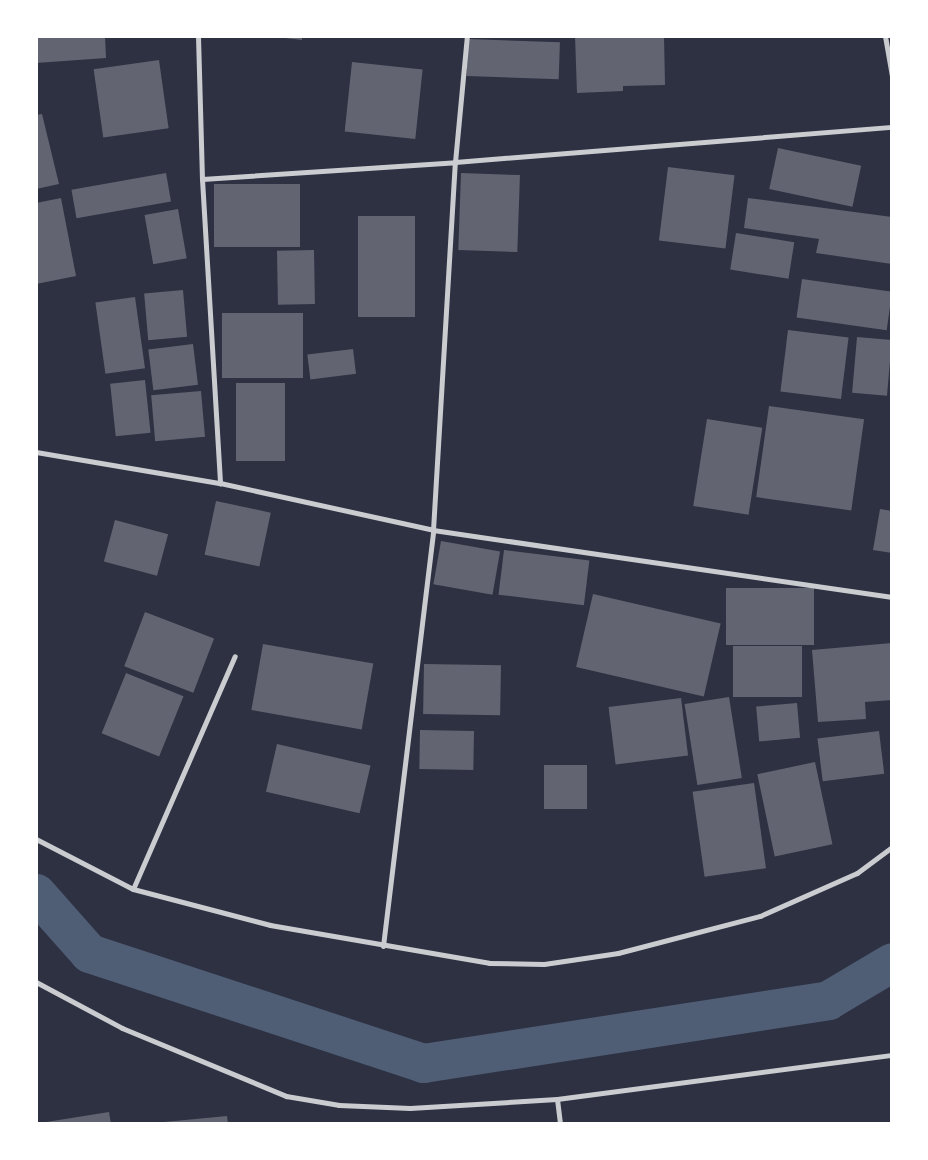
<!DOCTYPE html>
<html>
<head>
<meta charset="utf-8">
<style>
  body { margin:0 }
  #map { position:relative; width:928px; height:1160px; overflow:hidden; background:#2d3142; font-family:"Open Sans",sans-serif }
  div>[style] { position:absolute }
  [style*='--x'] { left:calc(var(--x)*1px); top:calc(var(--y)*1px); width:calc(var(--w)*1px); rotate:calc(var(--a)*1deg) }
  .canal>* { height:39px; margin:-19.5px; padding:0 19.5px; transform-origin:19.5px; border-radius:19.5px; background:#4f5d75 }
  .building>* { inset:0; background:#626471; transform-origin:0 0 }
  .minor>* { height:5px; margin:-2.5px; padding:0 2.5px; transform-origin:2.5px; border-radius:2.5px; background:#caccd0 }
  span { translate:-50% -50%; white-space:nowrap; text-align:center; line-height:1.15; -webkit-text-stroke:4.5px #fff; paint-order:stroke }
  .frame { position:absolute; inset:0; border:38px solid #fff; pointer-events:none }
</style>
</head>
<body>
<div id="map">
  <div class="canal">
    <div style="--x:36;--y:893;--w:80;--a:48.5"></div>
    <div style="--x:89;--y:953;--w:352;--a:18.2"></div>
    <div style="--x:423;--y:1063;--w:410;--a:-8.8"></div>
    <div style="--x:828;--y:1000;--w:74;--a:-30.7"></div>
  </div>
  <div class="building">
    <div style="clip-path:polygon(36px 36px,105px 36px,106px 58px,36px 63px)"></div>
    <div style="clip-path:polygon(268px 36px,302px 36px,302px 40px)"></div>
    <div style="clip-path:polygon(575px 36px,664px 36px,665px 85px,623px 86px,623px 91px,577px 93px)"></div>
    <div style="left:468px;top:39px;width:92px;height:37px;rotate:2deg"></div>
    <div style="left:159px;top:60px;width:69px;height:66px;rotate:82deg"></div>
    <div style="left:352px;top:62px;width:71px;height:70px;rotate:6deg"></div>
    <div style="clip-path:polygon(42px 114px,59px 184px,36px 189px,36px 115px)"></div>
    <div style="left:778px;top:148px;width:85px;height:42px;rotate:12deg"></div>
    <div style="left:668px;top:167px;width:67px;height:74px;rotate:7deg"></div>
    <div style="left:166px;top:173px;width:29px;height:96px;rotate:80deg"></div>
    <div style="left:461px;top:173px;width:59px;height:77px;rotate:2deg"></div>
    <div style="left:214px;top:184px;width:86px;height:63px"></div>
    <div style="clip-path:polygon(61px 198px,76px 276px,36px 284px,36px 203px)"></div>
    <div style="clip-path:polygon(748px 198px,892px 217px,892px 264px,816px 253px,819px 239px,744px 228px)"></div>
    <div style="left:178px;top:209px;width:50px;height:34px;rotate:80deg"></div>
    <div style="left:358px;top:216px;width:57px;height:101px"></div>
    <div style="left:736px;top:233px;width:59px;height:37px;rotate:9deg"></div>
    <div style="left:314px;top:250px;width:54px;height:37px;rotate:89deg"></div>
    <div style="left:802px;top:279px;width:91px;height:39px;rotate:8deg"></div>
    <div style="left:183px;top:290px;width:47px;height:39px;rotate:85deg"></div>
    <div style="left:135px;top:297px;width:72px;height:40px;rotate:82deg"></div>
    <div style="left:222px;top:313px;width:81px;height:65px"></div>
    <div style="left:788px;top:330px;width:61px;height:62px;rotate:7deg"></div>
    <div style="left:857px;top:337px;width:35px;height:56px;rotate:5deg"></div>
    <div style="left:193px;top:344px;width:41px;height:45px;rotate:83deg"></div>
    <div style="left:353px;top:349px;width:25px;height:46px;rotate:83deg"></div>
    <div style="left:145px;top:380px;width:53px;height:35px;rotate:84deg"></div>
    <div style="left:236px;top:383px;width:49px;height:78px"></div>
    <div style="left:201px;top:391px;width:46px;height:50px;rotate:85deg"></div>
    <div style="left:769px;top:406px;width:96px;height:92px;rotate:8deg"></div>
    <div style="left:707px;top:419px;width:56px;height:88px;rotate:9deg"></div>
    <div style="left:216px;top:501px;width:56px;height:55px;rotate:12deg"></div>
    <div style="clip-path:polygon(880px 509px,892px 511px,892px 553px,873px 550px)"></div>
    <div style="left:115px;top:520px;width:55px;height:43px;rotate:15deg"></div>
    <div style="left:441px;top:541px;width:60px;height:44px;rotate:10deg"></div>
    <div style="left:504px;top:550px;width:86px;height:45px;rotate:7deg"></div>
    <div style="left:814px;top:588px;width:57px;height:88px;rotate:90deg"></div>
    <div style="left:593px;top:594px;width:131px;height:75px;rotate:13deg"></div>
    <div style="left:145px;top:612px;width:74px;height:58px;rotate:21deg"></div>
    <div style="clip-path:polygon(892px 643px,892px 700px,865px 702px,866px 719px,818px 722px,812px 650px)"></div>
    <div style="left:263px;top:644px;width:112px;height:67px;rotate:10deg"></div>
    <div style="left:802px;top:646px;width:51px;height:69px;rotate:90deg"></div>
    <div style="left:424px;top:664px;width:77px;height:50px;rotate:1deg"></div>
    <div style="left:126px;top:673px;width:62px;height:65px;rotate:22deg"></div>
    <div style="left:729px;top:697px;width:82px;height:45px;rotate:81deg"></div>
    <div style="left:681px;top:698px;width:58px;height:73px;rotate:83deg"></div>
    <div style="left:797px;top:703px;width:35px;height:41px;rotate:85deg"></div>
    <div style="left:420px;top:730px;width:54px;height:39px;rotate:1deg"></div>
    <div style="left:879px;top:731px;width:43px;height:62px;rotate:83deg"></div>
    <div style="left:277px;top:744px;width:96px;height:49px;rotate:13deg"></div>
    <div style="left:815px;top:762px;width:84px;height:59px;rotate:78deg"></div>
    <div style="left:544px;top:765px;width:43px;height:44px"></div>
    <div style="left:754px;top:783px;width:86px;height:62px;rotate:82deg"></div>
    <div style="clip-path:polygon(109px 1112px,111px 1124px,40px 1124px,40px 1123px)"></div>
    <div style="clip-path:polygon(227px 1116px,228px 1124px,164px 1124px,164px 1122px)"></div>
  </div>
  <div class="minor">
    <div style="--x:198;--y:36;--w:143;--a:88.4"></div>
    <div style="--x:202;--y:179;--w:305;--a:86.6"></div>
    <div style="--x:885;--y:36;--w:41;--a:80.1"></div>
    <div style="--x:202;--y:179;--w:254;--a:-3.8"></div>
    <div style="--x:455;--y:162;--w:438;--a:-4.6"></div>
    <div style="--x:36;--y:452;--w:187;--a:9.6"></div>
    <div style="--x:220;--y:483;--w:218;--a:12.4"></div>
    <div style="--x:433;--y:530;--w:464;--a:8.3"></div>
    <div style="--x:36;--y:839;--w:109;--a:27.3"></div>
    <div style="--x:133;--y:889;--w:142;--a:14.7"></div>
    <div style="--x:270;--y:925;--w:222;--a:9.8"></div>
    <div style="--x:489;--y:963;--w:55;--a:1"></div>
    <div style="--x:544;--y:964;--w:75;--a:-8.5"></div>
    <div style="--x:618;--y:953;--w:147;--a:-14.6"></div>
    <div style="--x:760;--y:916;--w:106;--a:-23.9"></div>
    <div style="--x:857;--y:873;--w:44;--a:-36.6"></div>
    <div style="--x:133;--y:889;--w:254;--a:-66.4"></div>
    <div style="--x:383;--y:946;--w:419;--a:-83.1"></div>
    <div style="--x:433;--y:530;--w:369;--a:-86.6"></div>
    <div style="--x:455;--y:162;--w:127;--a:-84.6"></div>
    <div style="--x:36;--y:982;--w:98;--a:28.1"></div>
    <div style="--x:122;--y:1028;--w:178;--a:22.5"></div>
    <div style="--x:286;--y:1096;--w:54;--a:9.6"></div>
    <div style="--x:339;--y:1105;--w:71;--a:2.4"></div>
    <div style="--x:410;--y:1108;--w:147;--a:-3.5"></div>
    <div style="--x:557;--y:1099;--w:338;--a:-7.5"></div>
    <div style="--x:557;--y:1099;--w:25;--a:83"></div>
  </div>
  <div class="frame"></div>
</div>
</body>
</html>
